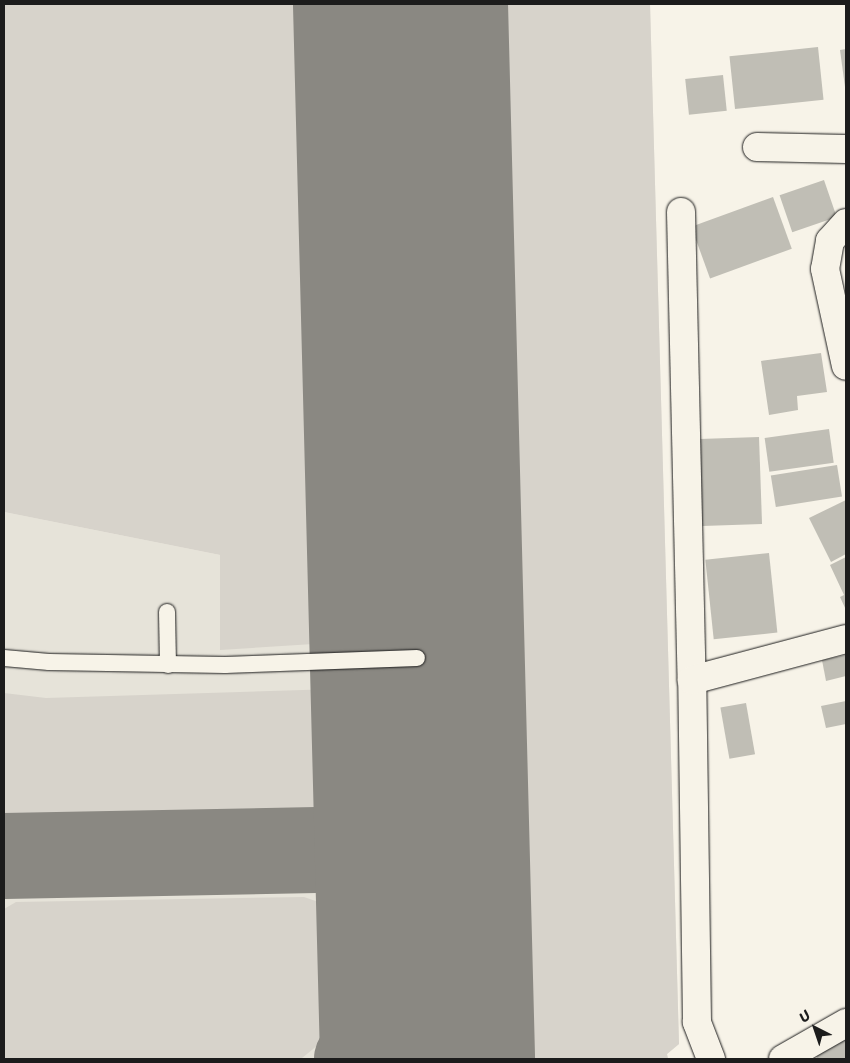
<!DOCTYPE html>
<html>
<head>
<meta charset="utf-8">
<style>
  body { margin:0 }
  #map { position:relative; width:850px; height:1063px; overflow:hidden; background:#f7f3e8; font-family:Sriracha,sans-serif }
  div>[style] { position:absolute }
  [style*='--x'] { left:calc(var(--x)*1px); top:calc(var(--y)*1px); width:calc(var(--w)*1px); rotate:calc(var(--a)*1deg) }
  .built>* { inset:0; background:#e6e3d9 }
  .green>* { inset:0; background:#d7d3cb }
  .taxiway>* { height:86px; margin:-43px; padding:0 43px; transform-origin:43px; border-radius:43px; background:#8a8882 }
  .runway>* { height:215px; margin:-107.5px; padding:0 107.5px; transform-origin:107.5px; border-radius:107.5px; background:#8a8882 }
  .building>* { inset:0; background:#c0beb5; transform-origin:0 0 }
  .roads { filter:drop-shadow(0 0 1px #1c1c1c) drop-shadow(0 0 1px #1c1c1c) }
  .service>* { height:16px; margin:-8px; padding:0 8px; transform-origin:8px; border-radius:8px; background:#f7f3e8 }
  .minor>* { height:28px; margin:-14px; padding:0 14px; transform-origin:14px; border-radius:14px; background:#f7f3e8 }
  span { translate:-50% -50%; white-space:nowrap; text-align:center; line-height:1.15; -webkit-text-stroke:4.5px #f7f3e8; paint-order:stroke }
  .frame { position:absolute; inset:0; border:5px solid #1c1c1c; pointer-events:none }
  .north { position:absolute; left:790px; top:1003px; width:50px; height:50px; -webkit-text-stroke:4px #f7f3e8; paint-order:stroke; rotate:319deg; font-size:14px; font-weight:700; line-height:20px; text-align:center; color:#1c1c1c }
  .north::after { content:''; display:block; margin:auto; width:18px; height:22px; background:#1c1c1c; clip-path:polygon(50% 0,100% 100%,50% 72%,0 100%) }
</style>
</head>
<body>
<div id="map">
  <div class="built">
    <div style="clip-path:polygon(205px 4px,650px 4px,679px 1044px,667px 1054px,668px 1059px,4px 1059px,4px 512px,220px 555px)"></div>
  </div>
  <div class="green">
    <div style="clip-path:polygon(4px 4px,343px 4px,359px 612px,345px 634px,329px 643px,220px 650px,220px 555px,4px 512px)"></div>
    <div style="clip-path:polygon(455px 4px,650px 4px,679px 1044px,667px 1054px,668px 1059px,482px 1059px)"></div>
    <div style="clip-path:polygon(335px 689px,354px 703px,363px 717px,365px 783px,350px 806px,329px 823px,305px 832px,26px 837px,4px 831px,4px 693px,46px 698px)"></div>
    <div style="clip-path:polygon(304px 897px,333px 907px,356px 926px,369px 949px,371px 1002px,302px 1058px,4px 1059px,4px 909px,16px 902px)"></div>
  </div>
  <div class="taxiway">
    <div style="--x:419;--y:791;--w:52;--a:125.5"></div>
    <div style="--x:389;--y:833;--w:28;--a:145"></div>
    <div style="--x:366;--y:849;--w:39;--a:36"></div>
    <div style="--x:398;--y:872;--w:24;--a:52"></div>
    <div style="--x:413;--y:891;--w:31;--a:71"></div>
    <div style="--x:4;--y:856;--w:362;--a:-1.1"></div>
    <div style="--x:357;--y:1059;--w:83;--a:-34.7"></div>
  </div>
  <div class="runway">
    <div style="--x:400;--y:4;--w:1055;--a:88.53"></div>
  </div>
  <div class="building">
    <div style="left:818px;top:47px;width:53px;height:89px;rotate:84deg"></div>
    <div style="clip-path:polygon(846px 49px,846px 87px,845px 87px,840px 50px)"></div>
    <div style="left:723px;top:75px;width:36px;height:38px;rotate:84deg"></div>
    <div style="left:824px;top:180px;width:39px;height:47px;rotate:71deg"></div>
    <div style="left:773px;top:197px;width:55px;height:87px;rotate:70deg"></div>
    <div style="clip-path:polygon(821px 353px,827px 392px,797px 396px,798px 410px,769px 415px,761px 361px)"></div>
    <div style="left:829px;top:429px;width:34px;height:65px;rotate:82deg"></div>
    <div style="left:759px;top:437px;width:87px;height:67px;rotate:88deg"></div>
    <div style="left:837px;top:465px;width:32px;height:67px;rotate:81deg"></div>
    <div style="clip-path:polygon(846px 500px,846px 554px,831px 562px,809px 518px)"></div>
    <div style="left:769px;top:553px;width:80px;height:64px;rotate:84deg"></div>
    <div style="clip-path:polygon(846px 557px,846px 610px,840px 597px,844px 595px,830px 565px)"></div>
    <div style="clip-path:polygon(846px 655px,846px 676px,826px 681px,822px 660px)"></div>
    <div style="clip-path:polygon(846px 701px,846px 724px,826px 728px,821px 706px)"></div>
    <div style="left:746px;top:703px;width:52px;height:26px;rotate:80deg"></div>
    <div style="clip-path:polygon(846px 1031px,846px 1059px,818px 1059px,814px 1053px)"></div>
  </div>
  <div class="roads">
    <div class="service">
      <div style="--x:167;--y:612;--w:53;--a:88.9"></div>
      <div style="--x:4;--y:658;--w:45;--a:5.1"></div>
      <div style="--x:49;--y:662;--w:176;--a:1"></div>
      <div style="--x:225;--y:665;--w:192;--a:-2.1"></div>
    </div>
    <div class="minor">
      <div style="--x:757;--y:147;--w:89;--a:1.3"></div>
      <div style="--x:681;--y:212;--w:468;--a:88.7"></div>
      <div style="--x:846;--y:223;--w:24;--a:132"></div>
      <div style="--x:830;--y:241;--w:28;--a:100"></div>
      <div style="--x:825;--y:269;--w:99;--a:77.8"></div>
      <div style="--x:711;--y:1059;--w:40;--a:-111"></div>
      <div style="--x:697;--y:1022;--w:342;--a:-90.8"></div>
      <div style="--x:692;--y:680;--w:159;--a:-14.9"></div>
      <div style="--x:783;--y:1059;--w:73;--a:-29.7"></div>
    </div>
  </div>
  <div class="frame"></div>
  <div class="north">U</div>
</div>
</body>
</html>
